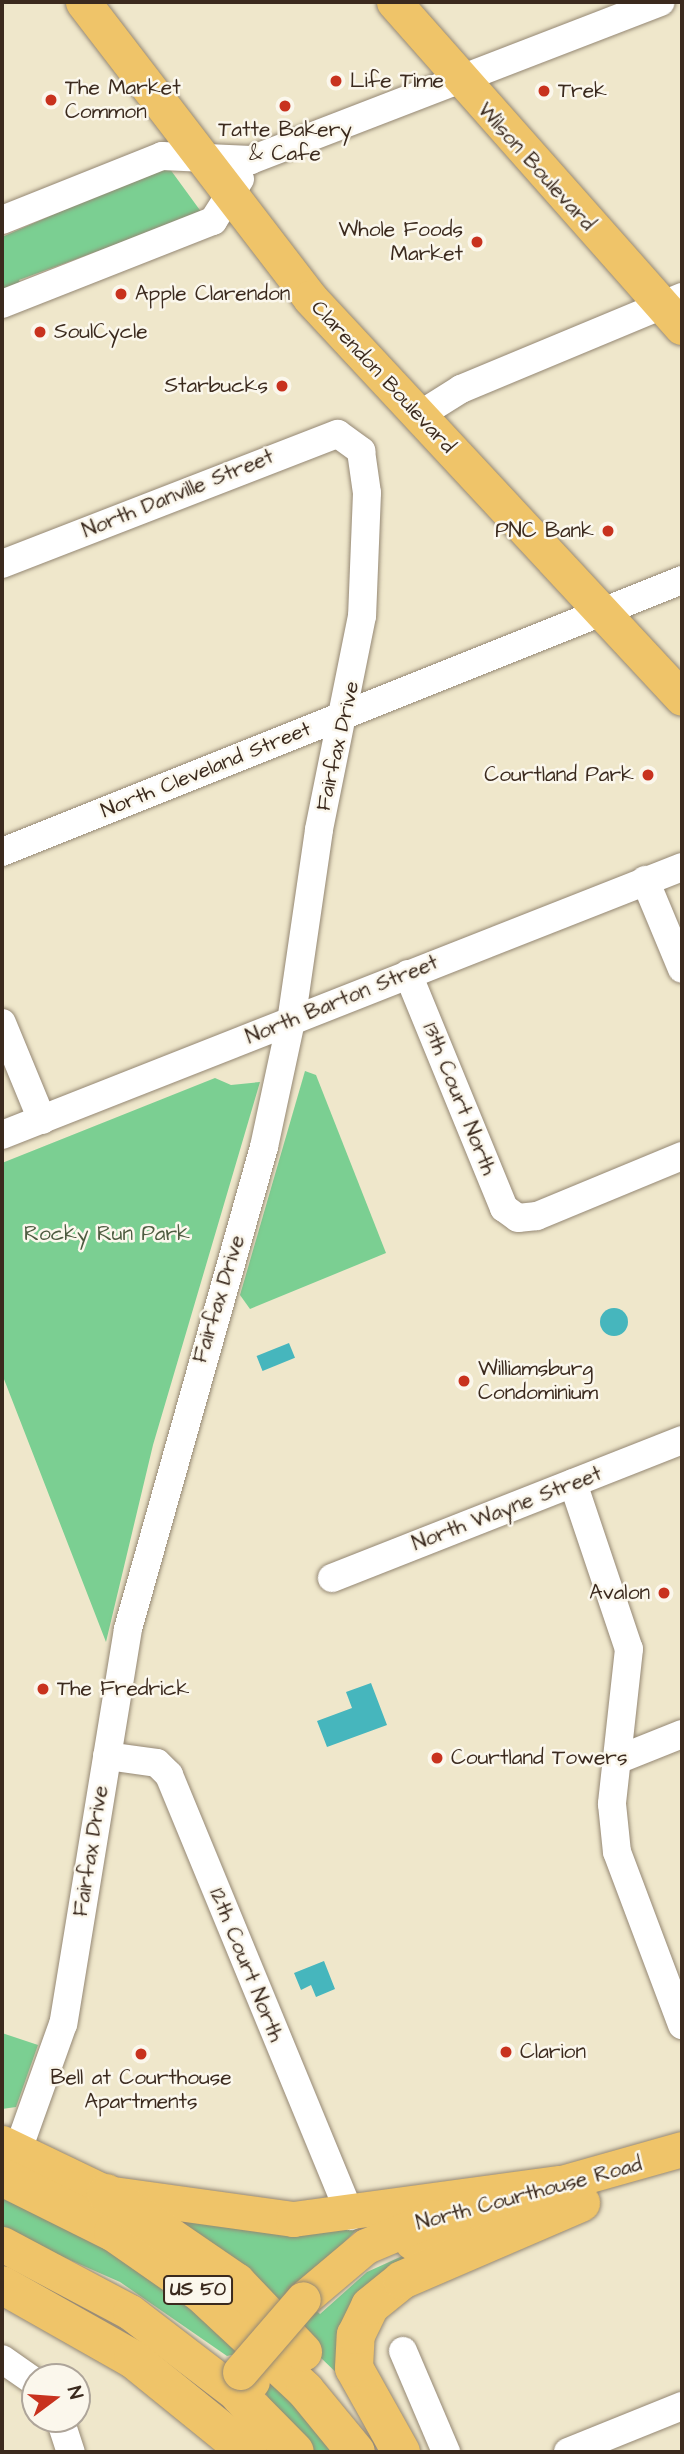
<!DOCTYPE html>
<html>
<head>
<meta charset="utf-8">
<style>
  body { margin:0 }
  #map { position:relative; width:684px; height:2454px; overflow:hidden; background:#efe7cb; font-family:"Architects Daughter",sans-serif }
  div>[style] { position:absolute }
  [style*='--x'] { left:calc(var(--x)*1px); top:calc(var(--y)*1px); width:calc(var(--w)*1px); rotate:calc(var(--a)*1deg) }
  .green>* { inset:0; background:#7bcf92 }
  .water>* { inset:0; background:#46b6bd; transform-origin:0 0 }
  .round { border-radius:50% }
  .roads { filter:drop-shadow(0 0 2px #958874) drop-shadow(0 0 2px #958874) }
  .minor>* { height:28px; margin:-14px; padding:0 14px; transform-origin:14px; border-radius:14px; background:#fff }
  .major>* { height:35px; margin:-17.5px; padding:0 17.5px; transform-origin:17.5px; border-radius:17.5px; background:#efc469 }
  .highway>* { height:38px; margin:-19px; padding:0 19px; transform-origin:19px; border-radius:19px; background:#efc469 }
  .bridges { filter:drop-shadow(0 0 2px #958874) drop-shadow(0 0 2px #958874) }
  .major-bridge>* { height:35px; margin:-17.5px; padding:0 17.5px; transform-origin:17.5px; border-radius:17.5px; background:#efc469 }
  .dots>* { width:19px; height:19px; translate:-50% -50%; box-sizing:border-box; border:4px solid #fbf7ec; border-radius:50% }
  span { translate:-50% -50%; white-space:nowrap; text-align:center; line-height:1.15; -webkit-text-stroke:5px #fbf7ec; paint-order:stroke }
  .shield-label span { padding:2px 5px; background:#fbf7ec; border:2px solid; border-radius:5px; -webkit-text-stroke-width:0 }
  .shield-label { font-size:19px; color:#3b2a1e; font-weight:700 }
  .poi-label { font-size:21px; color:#3b2a1e }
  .left { translate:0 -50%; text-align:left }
  .right { translate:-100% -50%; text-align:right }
  .street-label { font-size:21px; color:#3b2a1e }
  .park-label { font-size:21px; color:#4e5c41 }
  .frame { position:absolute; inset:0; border:4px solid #3b2a1e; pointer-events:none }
  .north { position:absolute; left:21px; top:2363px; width:70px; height:70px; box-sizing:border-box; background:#fbf7ec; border:2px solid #aea59a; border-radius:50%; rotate:74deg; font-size:19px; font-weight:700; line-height:28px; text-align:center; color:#3b2a1e }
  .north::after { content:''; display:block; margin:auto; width:24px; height:32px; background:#c8321e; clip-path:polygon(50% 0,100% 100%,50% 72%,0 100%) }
</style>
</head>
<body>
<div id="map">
  <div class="green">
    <div style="clip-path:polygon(167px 165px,202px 213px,19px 280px,21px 286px,2px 294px,2px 237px)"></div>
    <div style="clip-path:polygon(305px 1071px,316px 1075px,386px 1253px,250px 1309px,240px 1295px)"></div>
    <div style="clip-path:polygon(215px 1078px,231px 1085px,260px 1082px,153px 1445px,106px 1642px,2px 1374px,2px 1163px)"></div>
    <div style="clip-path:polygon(2px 2033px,38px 2045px,16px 2107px,2px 2109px)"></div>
    <div style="clip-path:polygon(2px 2197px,108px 2251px,181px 2300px,239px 2349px,236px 2354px,227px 2356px,120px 2282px,2px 2230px)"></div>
    <div style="clip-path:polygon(172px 2215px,357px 2229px,296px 2293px,320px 2314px,367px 2272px,429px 2244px,390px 2276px,344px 2380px)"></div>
    <div style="clip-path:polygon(266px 2376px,294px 2405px,333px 2452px,310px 2452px,285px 2427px,260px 2383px)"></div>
  </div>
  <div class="water">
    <div class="round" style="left:600px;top:1308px;width:28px;height:28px"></div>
    <div style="left:289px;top:1343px;width:16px;height:35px;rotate:68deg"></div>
    <div style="clip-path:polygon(371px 1683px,387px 1725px,327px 1747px,317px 1721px,352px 1708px,346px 1692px)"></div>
    <div style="clip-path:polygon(324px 1961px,335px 1989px,316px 1997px,311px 1985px,301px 1990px,294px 1973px)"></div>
  </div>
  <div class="roads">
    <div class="minor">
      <div style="--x:2;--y:220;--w:172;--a:-21.8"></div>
      <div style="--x:162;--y:156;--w:89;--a:2.6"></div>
      <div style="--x:251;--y:160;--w:439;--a:-21.1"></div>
      <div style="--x:2;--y:304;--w:227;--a:-21.5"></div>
      <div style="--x:213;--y:221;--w:50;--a:-57.3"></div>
      <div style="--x:418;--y:416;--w:51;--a:-32.1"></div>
      <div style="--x:461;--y:389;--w:239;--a:-22.6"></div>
      <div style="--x:2;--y:564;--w:360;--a:-21.2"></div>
      <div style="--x:338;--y:434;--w:29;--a:36"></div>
      <div style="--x:361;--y:451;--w:42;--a:81.9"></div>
      <div style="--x:367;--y:493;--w:123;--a:92.3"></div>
      <div style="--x:362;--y:616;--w:218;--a:101.4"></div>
      <div style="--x:319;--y:830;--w:193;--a:98.3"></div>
      <div style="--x:291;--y:1021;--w:129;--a:102.1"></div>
      <div style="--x:264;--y:1147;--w:501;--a:105.76"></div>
      <div style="--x:128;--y:1629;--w:400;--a:99.3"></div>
      <div style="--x:63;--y:2024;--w:134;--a:109.7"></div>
      <div style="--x:2;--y:852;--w:732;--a:-21.8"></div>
      <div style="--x:645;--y:880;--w:96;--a:67.4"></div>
      <div style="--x:408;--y:974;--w:253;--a:67.7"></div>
      <div style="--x:504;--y:1208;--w:17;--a:36"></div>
      <div style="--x:518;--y:1218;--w:19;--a:-6"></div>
      <div style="--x:537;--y:1216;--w:157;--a:-22.5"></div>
      <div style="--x:2;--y:1023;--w:105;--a:67.6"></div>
      <div style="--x:2;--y:1135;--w:731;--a:-21.51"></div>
      <div style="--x:573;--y:1483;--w:175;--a:71.4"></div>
      <div style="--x:629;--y:1649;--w:156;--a:96.3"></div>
      <div style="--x:612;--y:1804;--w:48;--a:84.1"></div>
      <div style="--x:617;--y:1852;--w:185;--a:69.4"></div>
      <div style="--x:332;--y:1578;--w:376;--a:-21.5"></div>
      <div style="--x:107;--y:1756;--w:50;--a:8"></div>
      <div style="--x:157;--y:1763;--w:17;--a:45"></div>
      <div style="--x:169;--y:1775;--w:477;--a:67.6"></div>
      <div style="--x:617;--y:1760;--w:70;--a:-21.8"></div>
      <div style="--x:403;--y:2351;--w:110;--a:66.9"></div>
      <div style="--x:2;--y:2359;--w:40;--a:34.9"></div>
      <div style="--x:60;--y:2419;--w:35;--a:72"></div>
      <div style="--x:568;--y:2452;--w:123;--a:-22"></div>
    </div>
    <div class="major">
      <div style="--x:83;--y:2;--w:373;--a:52.5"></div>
      <div style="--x:310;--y:298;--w:546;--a:47.08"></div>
      <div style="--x:394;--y:2;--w:434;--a:48.5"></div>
      <div style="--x:2;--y:2143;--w:115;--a:25.7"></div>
      <div style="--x:106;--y:2193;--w:189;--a:7.9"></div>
      <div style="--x:293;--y:2219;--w:269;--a:-7.7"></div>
      <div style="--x:540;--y:2189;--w:148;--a:-15.7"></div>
      <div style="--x:412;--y:2242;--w:76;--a:-19.1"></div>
      <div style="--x:484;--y:2217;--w:77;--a:-9"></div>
      <div style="--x:2;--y:2244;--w:145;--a:28"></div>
      <div style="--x:130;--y:2312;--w:138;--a:37.4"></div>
      <div style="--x:240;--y:2396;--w:19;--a:-51"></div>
      <div style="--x:303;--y:2299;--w:82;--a:-40.1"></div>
      <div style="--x:366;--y:2246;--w:75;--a:-22.8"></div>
    </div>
    <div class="highway">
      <div style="--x:2;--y:2177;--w:124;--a:26.4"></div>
      <div style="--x:113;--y:2232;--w:108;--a:34.9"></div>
      <div style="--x:202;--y:2294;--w:141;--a:43"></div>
      <div style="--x:305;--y:2390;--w:80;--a:50.6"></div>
      <div style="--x:106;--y:2193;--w:158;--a:34.4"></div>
      <div style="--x:236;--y:2282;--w:97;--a:46.3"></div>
      <div style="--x:2;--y:2285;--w:150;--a:29.5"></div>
      <div style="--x:133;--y:2359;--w:148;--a:39"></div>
      <div style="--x:240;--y:2396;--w:78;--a:45.5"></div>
      <div style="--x:401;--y:2452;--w:96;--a:-119.2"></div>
      <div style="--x:354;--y:2368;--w:33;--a:-87"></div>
      <div style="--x:356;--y:2335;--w:32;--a:-64"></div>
      <div style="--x:370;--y:2306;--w:41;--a:-39.1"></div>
      <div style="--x:402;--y:2280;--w:195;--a:-23.3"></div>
    </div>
  </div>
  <div class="bridges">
    <div class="major-bridge">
      <div style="--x:240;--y:2372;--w:96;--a:-49.2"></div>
    </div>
  </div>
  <div class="dots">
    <div style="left:336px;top:81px;background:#c8321e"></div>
    <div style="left:544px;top:91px;background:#c8321e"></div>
    <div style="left:51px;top:100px;background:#c8321e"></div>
    <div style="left:285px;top:106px;background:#c8321e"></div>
    <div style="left:477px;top:242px;background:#c8321e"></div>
    <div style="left:121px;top:294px;background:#c8321e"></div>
    <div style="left:40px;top:332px;background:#c8321e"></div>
    <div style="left:282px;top:386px;background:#c8321e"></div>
    <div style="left:608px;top:531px;background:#c8321e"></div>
    <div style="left:648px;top:775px;background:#c8321e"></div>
    <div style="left:464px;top:1381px;background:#c8321e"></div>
    <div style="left:664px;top:1593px;background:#c8321e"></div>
    <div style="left:43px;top:1689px;background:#c8321e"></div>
    <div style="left:437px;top:1758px;background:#c8321e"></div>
    <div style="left:506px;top:2052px;background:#c8321e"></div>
    <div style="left:141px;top:2054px;background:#c8321e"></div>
  </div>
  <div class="shield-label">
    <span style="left:198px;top:2290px">US 50</span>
  </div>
  <div class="poi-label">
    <span class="left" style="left:350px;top:81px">Life Time</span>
    <span class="left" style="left:65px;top:100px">The Market<br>Common</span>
    <span class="left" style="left:558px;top:91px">Trek</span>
    <span style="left:285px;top:142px">Tatte Bakery<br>&amp; Cafe</span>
    <span class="right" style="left:463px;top:242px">Whole Foods<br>Market</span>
    <span class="left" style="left:135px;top:294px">Apple Clarendon</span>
    <span class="left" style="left:54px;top:332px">SoulCycle</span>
    <span class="right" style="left:268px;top:386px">Starbucks</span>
    <span class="right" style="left:594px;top:531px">PNC Bank</span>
    <span class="right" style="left:634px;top:775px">Courtland Park</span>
    <span class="left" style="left:478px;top:1381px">Williamsburg<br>Condominium</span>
    <span class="right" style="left:650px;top:1593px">Avalon</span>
    <span class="left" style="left:57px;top:1689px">The Fredrick</span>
    <span class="left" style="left:451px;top:1758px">Courtland Towers</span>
    <span class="left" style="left:520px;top:2052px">Clarion</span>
    <span style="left:141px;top:2090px">Bell at Courthouse<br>Apartments</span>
  </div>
  <div class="street-label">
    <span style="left:536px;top:167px;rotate:48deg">Wilson Boulevard</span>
    <span style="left:383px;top:377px;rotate:47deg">Clarendon Boulevard</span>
    <span style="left:178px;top:494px;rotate:-22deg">North Danville Street</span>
    <span style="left:338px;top:746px;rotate:-77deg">Fairfax Drive</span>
    <span style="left:206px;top:770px;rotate:-22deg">North Cleveland Street</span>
    <span style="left:342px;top:1000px;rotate:-22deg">North Barton Street</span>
    <span style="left:459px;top:1099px;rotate:68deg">13th Court North</span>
    <span style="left:219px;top:1299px;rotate:-73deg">Fairfax Drive</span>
    <span style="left:507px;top:1509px;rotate:-21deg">North Wayne Street</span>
    <span style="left:91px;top:1851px;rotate:-81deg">Fairfax Drive</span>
    <span style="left:246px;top:1965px;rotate:68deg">12th Court North</span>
    <span style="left:529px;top:2194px;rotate:-15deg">North Courthouse Road</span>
  </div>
  <div class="park-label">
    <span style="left:107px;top:1234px">Rocky Run Park</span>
  </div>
  <div class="frame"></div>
  <div class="north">N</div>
</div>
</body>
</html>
